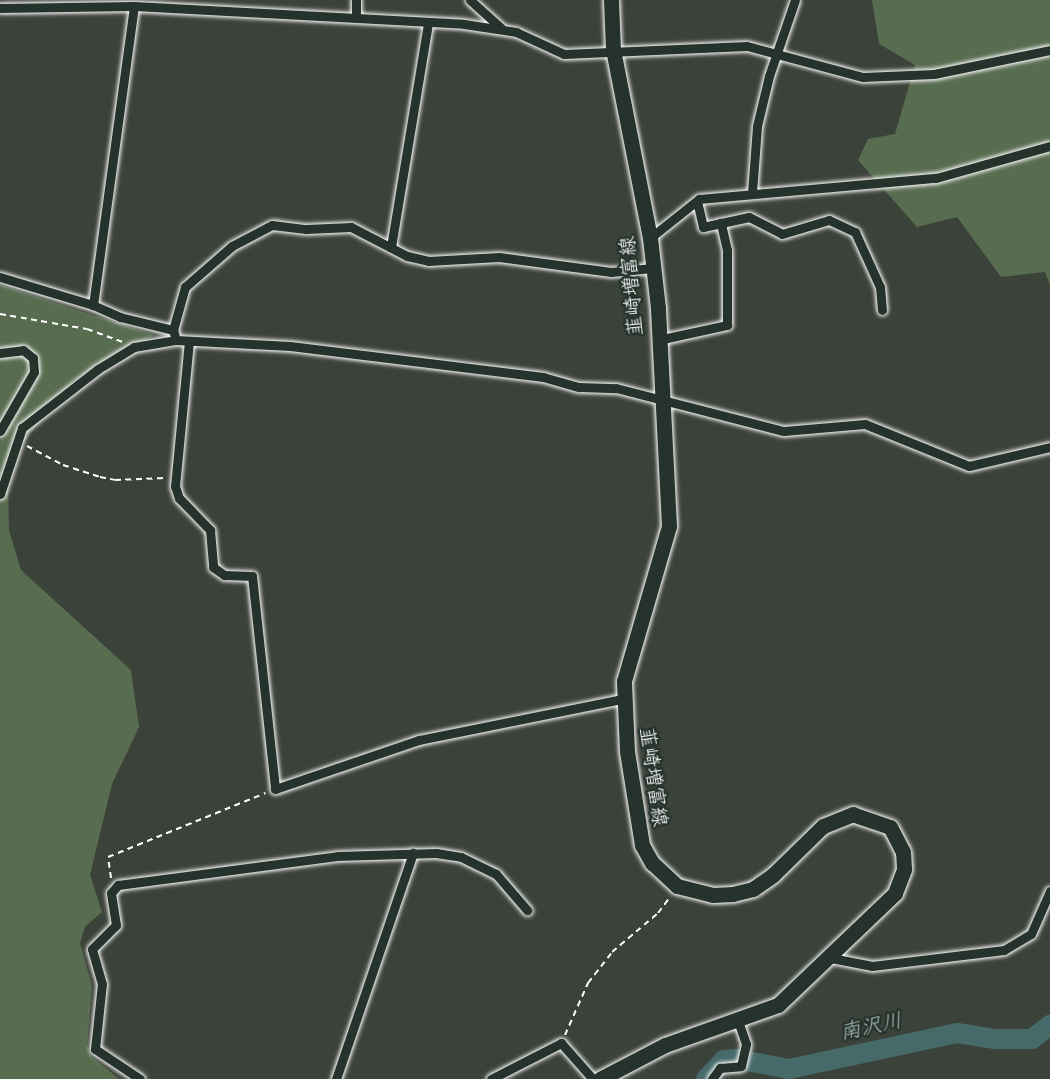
<!DOCTYPE html>
<html>
<head>
<meta charset="utf-8">
<style>
  body { margin:0 }
  #map { position:relative; width:1050px; height:1079px; overflow:hidden; background:#3b4239; font-family:Mynerve,"Klee One",sans-serif }
  div>[style] { position:absolute }
  [style*='--x'] { left:calc(var(--x)*1px); top:calc(var(--y)*1px); width:calc(var(--w)*1px); rotate:calc(var(--a)*1deg) }
  .green>* { inset:0; background:#586c50 }
  .river>* { height:20px; margin:-10px; padding:0 10px; transform-origin:10px; border-radius:10px; background:#466a6a }
  .path>* { height:2px; margin-top:-1px; transform-origin:0; background:repeating-linear-gradient(90deg,#fff 0 6px,transparent 0 10.5px) }
  .roads { filter:drop-shadow(0 0 2px #fff) drop-shadow(0 0 2px #fff) }
  .street>* { height:9px; margin:-4.5px; padding:0 4.5px; transform-origin:4.5px; border-radius:4.5px; background:#26332d }
  .primary>* { height:15px; margin:-7.5px; padding:0 7.5px; transform-origin:7.5px; border-radius:7.5px; background:#26332d }
  span { translate:-50% -50%; white-space:nowrap; text-align:center; line-height:1.15; -webkit-text-stroke:5px #26332d; paint-order:stroke }
  .street-label { font-size:20px; color:#fff }
  .water-label { font-size:21px; color:#acbcbc; font-style:italic }
</style>
</head>
<body>
<div id="map">
  <div class="green">
    <div style="clip-path:polygon(872px 0,1050px 0,1050px 285px,1045px 272px,1001px 277px,957px 217px,917px 227px,858px 160px,868px 139px,895px 134px,915px 65px,879px 44px)"></div>
    <div style="clip-path:polygon(0 285px,154px 335px,73px 381px,18px 449px,8px 479px,9px 530px,21px 570px,131px 670px,139px 727px,112px 784px,90px 875px,102px 912px,85px 927px,80px 943px,92px 986px,87px 1045px,92px 1057px,119px 1079px,0 1079px)"></div>
  </div>
  <div class="river">
    <div style="--x:706;--y:1079;--w:26;--a:-47"></div>
    <div style="--x:724;--y:1060;--w:12;--a:-5"></div>
    <div style="--x:736;--y:1059;--w:54;--a:10.7"></div>
    <div style="--x:789;--y:1069;--w:172;--a:-12.1"></div>
    <div style="--x:957;--y:1033;--w:36;--a:9"></div>
    <div style="--x:993;--y:1039;--w:39;--a:0"></div>
    <div style="--x:1032;--y:1039;--w:23;--a:-38"></div>
  </div>
  <div class="path">
    <div style="--x:0;--y:314;--w:88;--a:9.8"></div>
    <div style="--x:87;--y:329;--w:38;--a:20"></div>
    <div style="--x:27;--y:446;--w:41;--a:27.8"></div>
    <div style="--x:63;--y:465;--w:39;--a:18"></div>
    <div style="--x:100;--y:477;--w:15;--a:11"></div>
    <div style="--x:115;--y:480;--w:51;--a:-2.2"></div>
    <div style="--x:111;--y:878;--w:21;--a:-98"></div>
    <div style="--x:108;--y:857;--w:170;--a:-22.1"></div>
    <div style="--x:565;--y:1035;--w:57;--a:-66.1"></div>
    <div style="--x:588;--y:983;--w:39;--a:-52"></div>
    <div style="--x:612;--y:952;--w:60;--a:-40.3"></div>
    <div style="--x:658;--y:913;--w:21;--a:-53"></div>
  </div>
  <div class="roads">
    <div class="street">
      <div style="--x:470;--y:0;--w:42;--a:42.1"></div>
      <div style="--x:134;--y:6;--w:302;--a:97.8"></div>
      <div style="--x:93;--y:305;--w:30;--a:24"></div>
      <div style="--x:120;--y:317;--w:55;--a:13.8"></div>
      <div style="--x:173;--y:330;--w:10;--a:73"></div>
      <div style="--x:176;--y:340;--w:114;--a:3"></div>
      <div style="--x:290;--y:346;--w:255;--a:7"></div>
      <div style="--x:543;--y:377;--w:37;--a:16"></div>
      <div style="--x:579;--y:387;--w:37;--a:2"></div>
      <div style="--x:616;--y:388;--w:173;--a:14.4"></div>
      <div style="--x:784;--y:431;--w:81;--a:-4.9"></div>
      <div style="--x:865;--y:424;--w:112;--a:22"></div>
      <div style="--x:969;--y:466;--w:83;--a:-13.2"></div>
      <div style="--x:0;--y:8;--w:134;--a:-0.9"></div>
      <div style="--x:134;--y:6;--w:330;--a:3.1"></div>
      <div style="--x:464;--y:24;--w:53;--a:8.7"></div>
      <div style="--x:516;--y:32;--w:53;--a:24.6"></div>
      <div style="--x:564;--y:54;--w:183;--a:-2.5"></div>
      <div style="--x:747;--y:46;--w:120;--a:15"></div>
      <div style="--x:863;--y:77;--w:71;--a:-2.4"></div>
      <div style="--x:934;--y:74;--w:118;--a:-11.7"></div>
      <div style="--x:356;--y:18;--w:18;--a:-90"></div>
      <div style="--x:752;--y:193;--w:67;--a:-85.7"></div>
      <div style="--x:757;--y:126;--w:51;--a:-76.5"></div>
      <div style="--x:769;--y:76;--w:80;--a:-71.1"></div>
      <div style="--x:697;--y:201;--w:27;--a:77"></div>
      <div style="--x:703;--y:227;--w:47;--a:-12.3"></div>
      <div style="--x:749;--y:217;--w:37;--a:27"></div>
      <div style="--x:782;--y:234;--w:49;--a:-16.6"></div>
      <div style="--x:829;--y:220;--w:29;--a:25"></div>
      <div style="--x:855;--y:232;--w:60;--a:65.6"></div>
      <div style="--x:880;--y:287;--w:23;--a:85"></div>
      <div style="--x:650;--y:238;--w:63;--a:-38.5"></div>
      <div style="--x:699;--y:199;--w:238;--a:-5.1"></div>
      <div style="--x:936;--y:178;--w:118;--a:-15.7"></div>
      <div style="--x:391;--y:247;--w:227;--a:-80.6"></div>
      <div style="--x:0;--y:277;--w:97;--a:16.8"></div>
      <div style="--x:173;--y:330;--w:45;--a:-74.4"></div>
      <div style="--x:185;--y:287;--w:62;--a:-41.1"></div>
      <div style="--x:232;--y:246;--w:45;--a:-27.7"></div>
      <div style="--x:272;--y:225;--w:34;--a:7"></div>
      <div style="--x:306;--y:229;--w:45;--a:-2.5"></div>
      <div style="--x:351;--y:227;--w:63;--a:27.4"></div>
      <div style="--x:407;--y:256;--w:22;--a:13"></div>
      <div style="--x:428;--y:261;--w:71;--a:-3.2"></div>
      <div style="--x:499;--y:257;--w:113;--a:7.6"></div>
      <div style="--x:611;--y:272;--w:42;--a:-5.4"></div>
      <div style="--x:658;--y:340;--w:71;--a:-12.3"></div>
      <div style="--x:727;--y:325;--w:75;--a:-90"></div>
      <div style="--x:727;--y:250;--w:28;--a:-103"></div>
      <div style="--x:189;--y:341;--w:146;--a:95.5"></div>
      <div style="--x:175;--y:486;--w:13;--a:72"></div>
      <div style="--x:179;--y:498;--w:45;--a:45.9"></div>
      <div style="--x:210;--y:530;--w:37;--a:85"></div>
      <div style="--x:213;--y:567;--w:14;--a:36"></div>
      <div style="--x:224;--y:575;--w:28;--a:2"></div>
      <div style="--x:252;--y:576;--w:214;--a:83.8"></div>
      <div style="--x:275;--y:789;--w:152;--a:-18.8"></div>
      <div style="--x:419;--y:740;--w:207;--a:-11.4"></div>
      <div style="--x:0;--y:353;--w:23;--a:-7"></div>
      <div style="--x:23;--y:350;--w:13;--a:39"></div>
      <div style="--x:33;--y:358;--w:14;--a:86"></div>
      <div style="--x:34;--y:372;--w:68;--a:120"></div>
      <div style="--x:0;--y:494;--w:70;--a:-71.6"></div>
      <div style="--x:22;--y:428;--w:96;--a:-37.8"></div>
      <div style="--x:98;--y:369;--w:42;--a:-31.4"></div>
      <div style="--x:134;--y:347;--w:43;--a:-9.5"></div>
      <div style="--x:831;--y:958;--w:42;--a:11"></div>
      <div style="--x:872;--y:966;--w:133;--a:-6.9"></div>
      <div style="--x:1004;--y:950;--w:31;--a:-31"></div>
      <div style="--x:1031;--y:934;--w:47;--a:-66.2"></div>
      <div style="--x:140;--y:1079;--w:54;--a:-146.3"></div>
      <div style="--x:95;--y:1049;--w:65;--a:-83.9"></div>
      <div style="--x:102;--y:984;--w:36;--a:-106"></div>
      <div style="--x:92;--y:949;--w:34;--a:-45"></div>
      <div style="--x:116;--y:925;--w:32;--a:-99"></div>
      <div style="--x:111;--y:893;--w:11;--a:-49"></div>
      <div style="--x:118;--y:885;--w:221;--a:-7.5"></div>
      <div style="--x:337;--y:856;--w:99;--a:-1.7"></div>
      <div style="--x:436;--y:853;--w:25;--a:9"></div>
      <div style="--x:461;--y:857;--w:39;--a:26"></div>
      <div style="--x:496;--y:874;--w:48;--a:49.3"></div>
      <div style="--x:336;--y:1079;--w:239;--a:-71.2"></div>
      <div style="--x:491;--y:1079;--w:79;--a:-27.2"></div>
      <div style="--x:561;--y:1043;--w:48;--a:48.4"></div>
      <div style="--x:712;--y:1079;--w:14;--a:-54"></div>
      <div style="--x:720;--y:1068;--w:21;--a:-5"></div>
      <div style="--x:741;--y:1066;--w:23;--a:-77"></div>
      <div style="--x:746;--y:1044;--w:28;--a:-109"></div>
    </div>
    <div class="primary">
      <div style="--x:600;--y:1079;--w:73;--a:-27.6"></div>
      <div style="--x:665;--y:1045;--w:120;--a:-19.5"></div>
      <div style="--x:778;--y:1005;--w:162;--a:-43.7"></div>
      <div style="--x:895;--y:893;--w:26;--a:-69"></div>
      <div style="--x:904;--y:869;--w:17;--a:-93"></div>
      <div style="--x:903;--y:852;--w:28;--a:-117"></div>
      <div style="--x:890;--y:827;--w:39;--a:-161"></div>
      <div style="--x:853;--y:814;--w:32;--a:158"></div>
      <div style="--x:823;--y:826;--w:70;--a:135.6"></div>
      <div style="--x:773;--y:875;--w:24;--a:145"></div>
      <div style="--x:753;--y:889;--w:21;--a:166"></div>
      <div style="--x:733;--y:894;--w:20;--a:177"></div>
      <div style="--x:713;--y:895;--w:37;--a:-166"></div>
      <div style="--x:677;--y:886;--w:34;--a:-137"></div>
      <div style="--x:652;--y:863;--w:21;--a:-119"></div>
      <div style="--x:642;--y:845;--w:95;--a:-99.1"></div>
      <div style="--x:627;--y:751;--w:70;--a:-92.5"></div>
      <div style="--x:624;--y:681;--w:161;--a:-73.8"></div>
      <div style="--x:669;--y:526;--w:218;--a:-92.9"></div>
      <div style="--x:658;--y:308;--w:70;--a:-96.5"></div>
      <div style="--x:650;--y:238;--w:192;--a:-101.1"></div>
      <div style="--x:613;--y:50;--w:50;--a:-92.3"></div>
    </div>
  </div>
  <div class="street-label">
    <span style="left:632px;top:286px;rotate:-95deg">韮崎増富線</span>
    <span style="left:653px;top:777px;rotate:82deg">韮崎増富線</span>
  </div>
  <div class="water-label">
    <span style="left:871px;top:1027px;rotate:-12deg">南沢川</span>
  </div>
</div>
</body>
</html>
